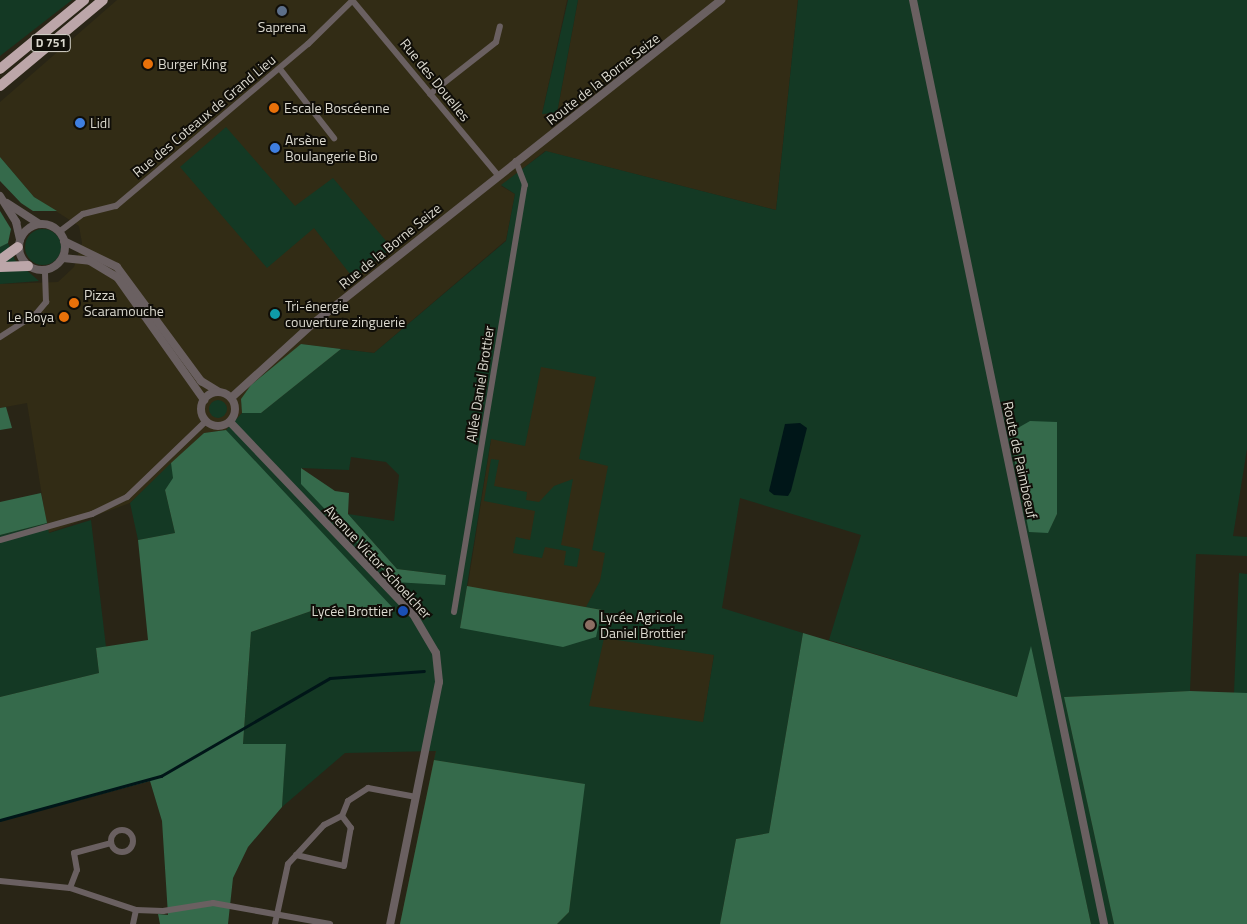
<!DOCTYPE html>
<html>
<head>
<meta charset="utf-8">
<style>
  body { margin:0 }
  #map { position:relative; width:1247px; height:924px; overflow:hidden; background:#292516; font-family:"Titillium Web",sans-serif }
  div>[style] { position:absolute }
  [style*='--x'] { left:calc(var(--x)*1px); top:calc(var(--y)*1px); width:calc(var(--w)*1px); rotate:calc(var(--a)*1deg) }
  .built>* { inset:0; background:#322c15 }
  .green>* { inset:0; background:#143924 }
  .round { border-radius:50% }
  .forest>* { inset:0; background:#356a4b }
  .water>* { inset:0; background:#001618 }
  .stream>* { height:2.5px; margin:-1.25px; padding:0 1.25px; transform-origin:1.25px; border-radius:1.25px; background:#001618 }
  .minor>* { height:6px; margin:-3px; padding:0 3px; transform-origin:3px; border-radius:3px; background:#6a6061 }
  .minor>.ring { margin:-3px; padding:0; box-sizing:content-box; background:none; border:6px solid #6a6061; border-radius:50% }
  .tertiary>* { height:8px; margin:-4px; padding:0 4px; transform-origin:4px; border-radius:4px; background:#6a6061 }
  .tertiary>.ring { margin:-4px; padding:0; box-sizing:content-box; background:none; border:8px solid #6a6061; border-radius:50% }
  .trunk>* { height:10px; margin:-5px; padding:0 5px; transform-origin:5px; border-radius:5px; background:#bca6a9 }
  .dots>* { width:14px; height:14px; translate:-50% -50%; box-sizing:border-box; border:2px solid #100e08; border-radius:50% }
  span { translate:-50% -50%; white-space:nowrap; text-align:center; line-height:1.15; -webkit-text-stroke:4px #100e08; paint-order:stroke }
  .shield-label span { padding:1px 4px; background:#100e08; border:1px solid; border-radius:4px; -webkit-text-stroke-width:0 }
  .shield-label { font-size:12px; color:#dbd9cf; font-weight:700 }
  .poi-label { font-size:14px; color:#dbd9cf }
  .left { translate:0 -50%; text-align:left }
  .right { translate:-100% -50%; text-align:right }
  .street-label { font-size:14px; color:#dbd9cf }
</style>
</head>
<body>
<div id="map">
  <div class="built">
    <div style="clip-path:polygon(117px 0,567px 0,542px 114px,557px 113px,578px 0,798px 0,776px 210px,545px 151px,501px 186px,515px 194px,506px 240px,374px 353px,301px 344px,241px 399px,242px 413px,226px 430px,204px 433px,130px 503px,48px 533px,27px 403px,0 408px,0 284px,58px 282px,74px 267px,82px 243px,79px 226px,34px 197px,0 157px,0 102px)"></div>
    <div style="clip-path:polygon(509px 327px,761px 361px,671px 924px,400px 924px,462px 622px)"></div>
  </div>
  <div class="green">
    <div style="clip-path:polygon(0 0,72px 0,0 56px)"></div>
    <div style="clip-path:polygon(568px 0,578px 0,557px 113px,542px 114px)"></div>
    <div style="clip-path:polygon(evenodd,798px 0,1247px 0,1247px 449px,1233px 536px,1247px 537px,1247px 556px,1196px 554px,1190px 691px,1064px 697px,1114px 924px,1091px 924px,1031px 648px,1017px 697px,829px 640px,861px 535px,740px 498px,722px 608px,803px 633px,769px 833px,736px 839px,720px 924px,557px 924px,569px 912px,584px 784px,434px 760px,436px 751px,345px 753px,282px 807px,285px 744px,243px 744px,251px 632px,314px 610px,373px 618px,226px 430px,242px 413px,261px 413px,341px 349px,374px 353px,506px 241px,515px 194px,501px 185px,546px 151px,776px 210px,798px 0,541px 367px,596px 377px,579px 459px,608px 466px,592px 550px,605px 553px,600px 581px,586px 607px,602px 610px,460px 628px,491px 439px,525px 446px,541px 367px,798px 0,1057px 422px,1057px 514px,1048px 532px,1057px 422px,798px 0,351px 457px,386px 462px,399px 475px,394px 521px,348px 514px,397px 569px,446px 575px,394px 582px,301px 468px,349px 470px,351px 457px,798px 0,604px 638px,714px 655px,703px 722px,589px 706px,604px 638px)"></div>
    <div style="clip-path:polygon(226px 127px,295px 206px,333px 178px,392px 248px,354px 279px,314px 228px,267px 268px,180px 167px)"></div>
    <div class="round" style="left:25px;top:229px;width:36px;height:36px"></div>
    <div style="clip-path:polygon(8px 243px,15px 260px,39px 281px,0 284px,0 247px)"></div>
    <div class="round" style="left:209px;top:400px;width:18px;height:18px"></div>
    <div style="clip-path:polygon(491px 459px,499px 460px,494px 486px,527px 492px,526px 500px,539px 502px,554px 486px,573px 479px,561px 545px,580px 549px,577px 567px,564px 565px,566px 551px,545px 547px,542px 558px,513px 553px,516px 537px,530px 540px,535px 511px,484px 501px)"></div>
    <div style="clip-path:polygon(171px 463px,174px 478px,165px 490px,175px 533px,138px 540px,130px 503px)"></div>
    <div style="clip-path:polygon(91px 520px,106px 647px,96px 648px,99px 673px,0 697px,0 535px,47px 523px,49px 533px)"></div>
    <div style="clip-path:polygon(1239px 573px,1247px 574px,1247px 693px,1234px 693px)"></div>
  </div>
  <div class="forest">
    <div style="clip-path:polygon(0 157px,34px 197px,57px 211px,33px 211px,21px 203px,0 181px)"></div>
    <div style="clip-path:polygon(0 211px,11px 229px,8px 243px,0 247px)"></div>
    <div style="clip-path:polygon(301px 344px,341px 349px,261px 413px,242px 413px,241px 399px,251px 385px)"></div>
    <div style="clip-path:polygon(6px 407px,12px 428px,0 430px,0 408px)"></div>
    <div style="clip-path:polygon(1030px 421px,1057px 422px,1057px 514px,1048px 533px,1029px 532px,1009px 433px)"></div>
    <div style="clip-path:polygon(226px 430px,393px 608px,373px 618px,314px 610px,251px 632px,243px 744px,286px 744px,282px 807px,248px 847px,233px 878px,228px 924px,160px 924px,158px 914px,168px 915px,162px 821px,150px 781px,0 821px,0 697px,99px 673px,96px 648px,148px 640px,138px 540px,175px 533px,165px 490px,173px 478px,171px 463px,204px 433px)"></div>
    <div style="clip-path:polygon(301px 468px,335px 491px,349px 493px,348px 514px,397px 569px,446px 575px,445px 585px,394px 582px,301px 484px)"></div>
    <div style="clip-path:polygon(41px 493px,47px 523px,0 535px,0 502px)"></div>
    <div style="clip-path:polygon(467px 586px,602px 610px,596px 637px,563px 647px,460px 628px)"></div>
    <div style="clip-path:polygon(803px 633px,1017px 697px,1031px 646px,1091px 924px,720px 924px,736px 839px,769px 833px)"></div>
    <div style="clip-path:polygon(1190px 691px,1247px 693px,1247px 924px,1114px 924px,1064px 697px)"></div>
    <div style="clip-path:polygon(434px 760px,585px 784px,569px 912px,557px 924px,400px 924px)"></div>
  </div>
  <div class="water">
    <div style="clip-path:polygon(800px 423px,807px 428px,791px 491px,788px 496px,774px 495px,769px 491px,785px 424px)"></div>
  </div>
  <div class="stream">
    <div style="--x:0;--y:820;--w:167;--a:-15.3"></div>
    <div style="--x:161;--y:776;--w:195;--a:-30.1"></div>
    <div style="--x:330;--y:678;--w:94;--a:-4.3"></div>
  </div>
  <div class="minor">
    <div style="--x:352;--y:0;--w:228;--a:50.2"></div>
    <div style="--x:280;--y:69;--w:88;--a:52"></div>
    <div style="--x:430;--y:94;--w:84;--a:-38.2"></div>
    <div style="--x:496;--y:42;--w:16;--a:-76"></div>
    <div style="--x:59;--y:232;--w:30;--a:-37"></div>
    <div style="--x:83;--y:214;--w:34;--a:-14"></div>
    <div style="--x:116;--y:206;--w:251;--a:-40.2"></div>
    <div style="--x:308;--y:44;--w:63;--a:-44.4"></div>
    <div style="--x:0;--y:337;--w:43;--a:-32.6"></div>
    <div style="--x:36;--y:314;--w:16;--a:-50"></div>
    <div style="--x:46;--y:302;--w:31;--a:-92"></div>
    <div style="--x:0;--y:540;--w:96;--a:-15.8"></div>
    <div style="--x:92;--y:514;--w:39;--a:-26"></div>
    <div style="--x:127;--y:497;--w:110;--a:-43.9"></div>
    <div style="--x:454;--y:612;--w:433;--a:-80.6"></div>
    <div style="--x:525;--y:185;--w:26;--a:-111"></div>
    <div class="ring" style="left:111px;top:830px;width:16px;height:16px"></div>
    <div style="--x:296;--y:855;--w:49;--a:12.9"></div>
    <div style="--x:344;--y:866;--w:39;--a:-80"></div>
    <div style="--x:351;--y:828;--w:15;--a:-127"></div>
    <div style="--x:0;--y:881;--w:70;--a:5.7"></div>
    <div style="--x:70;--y:888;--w:70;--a:18.4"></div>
    <div style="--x:136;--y:910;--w:27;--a:2"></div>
    <div style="--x:163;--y:911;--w:51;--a:-9.1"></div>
    <div style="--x:213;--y:903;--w:119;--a:10.2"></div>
    <div style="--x:70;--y:888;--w:19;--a:-69"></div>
    <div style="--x:77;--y:870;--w:17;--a:-100"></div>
    <div style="--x:74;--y:853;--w:38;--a:-15"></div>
    <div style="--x:133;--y:924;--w:14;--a:-78"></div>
    <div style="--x:275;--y:924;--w:61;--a:-77.8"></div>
    <div style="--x:288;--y:864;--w:53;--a:-47.3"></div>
    <div style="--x:324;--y:825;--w:20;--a:-27"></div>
    <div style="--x:342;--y:816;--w:16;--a:-68"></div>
    <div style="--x:348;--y:801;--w:24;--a:-33"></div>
    <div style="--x:368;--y:788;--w:49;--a:10.6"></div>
  </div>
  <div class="tertiary">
    <div style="--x:913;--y:0;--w:944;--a:78.32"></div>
    <div style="--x:0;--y:196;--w:31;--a:58"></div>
    <div style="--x:16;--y:222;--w:18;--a:77"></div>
    <div style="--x:7;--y:203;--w:38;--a:33"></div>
    <div class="ring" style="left:19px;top:224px;width:38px;height:38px"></div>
    <div style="--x:64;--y:241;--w:59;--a:26.1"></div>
    <div style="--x:117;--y:267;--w:142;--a:53.6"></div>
    <div style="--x:201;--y:381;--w:21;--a:31"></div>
    <div style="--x:63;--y:258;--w:27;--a:6"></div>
    <div style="--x:90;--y:261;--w:31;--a:31"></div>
    <div style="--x:117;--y:277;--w:151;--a:54.7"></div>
    <div class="ring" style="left:201px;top:392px;width:26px;height:26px"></div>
    <div style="--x:231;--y:398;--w:107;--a:-42.3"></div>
    <div style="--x:310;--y:326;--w:525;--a:-38.42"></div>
    <div style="--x:230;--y:422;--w:265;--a:46.4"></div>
    <div style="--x:413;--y:614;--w:45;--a:59.5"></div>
    <div style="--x:436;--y:653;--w:29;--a:84"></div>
    <div style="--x:439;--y:682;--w:247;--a:101.4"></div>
  </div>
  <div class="trunk">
    <div style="--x:0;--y:69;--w:109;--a:-39.4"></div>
    <div style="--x:0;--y:86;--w:134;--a:-39.9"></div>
    <div style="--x:0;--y:260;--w:22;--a:-36"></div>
    <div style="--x:0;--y:267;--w:28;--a:-2"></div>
  </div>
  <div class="dots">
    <div style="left:282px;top:11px;background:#5c6f8a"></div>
    <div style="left:148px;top:64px;background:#e8710a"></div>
    <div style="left:274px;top:108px;background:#e8710a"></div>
    <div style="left:80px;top:123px;background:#3f7fe0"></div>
    <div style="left:275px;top:148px;background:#3f7fe0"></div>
    <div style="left:74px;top:303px;background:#e8710a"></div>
    <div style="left:275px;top:314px;background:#0f9aa8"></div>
    <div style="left:64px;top:317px;background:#e8710a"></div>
    <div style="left:403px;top:611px;background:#1a4fb4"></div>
    <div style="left:590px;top:625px;background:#8d6e63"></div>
  </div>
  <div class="shield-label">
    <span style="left:51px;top:43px">D 751</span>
  </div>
  <div class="poi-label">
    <span style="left:282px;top:27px">Saprena</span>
    <span class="left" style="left:158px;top:64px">Burger King</span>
    <span class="left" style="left:284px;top:108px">Escale Boscéenne</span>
    <span class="left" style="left:90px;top:123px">Lidl</span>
    <span class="left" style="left:285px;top:148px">Arsène<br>Boulangerie Bio</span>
    <span class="left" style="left:84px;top:303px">Pizza<br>Scaramouche</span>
    <span class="left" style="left:285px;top:314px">Tri-énergie<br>couverture zinguerie</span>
    <span class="right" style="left:54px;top:317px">Le Boya</span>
    <span class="right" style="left:393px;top:611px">Lycée Brottier</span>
    <span class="left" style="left:600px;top:625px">Lycée Agricole<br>Daniel Brottier</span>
  </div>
  <div class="street-label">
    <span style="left:603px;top:79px;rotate:-38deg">Route de la Borne Seize</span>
    <span style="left:435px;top:80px;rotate:51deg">Rue des Douelles</span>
    <span style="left:204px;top:116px;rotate:-40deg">Rue des Coteaux de Grand Lieu</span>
    <span style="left:390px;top:246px;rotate:-39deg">Rue de la Borne Seize</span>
    <span style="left:480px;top:384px;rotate:-81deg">Allée Daniel Brottier</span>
    <span style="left:1020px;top:460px;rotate:78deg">Route de Paimboeuf</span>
    <span style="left:378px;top:562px;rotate:47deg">Avenue Victor Schoelcher</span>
  </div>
</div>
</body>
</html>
